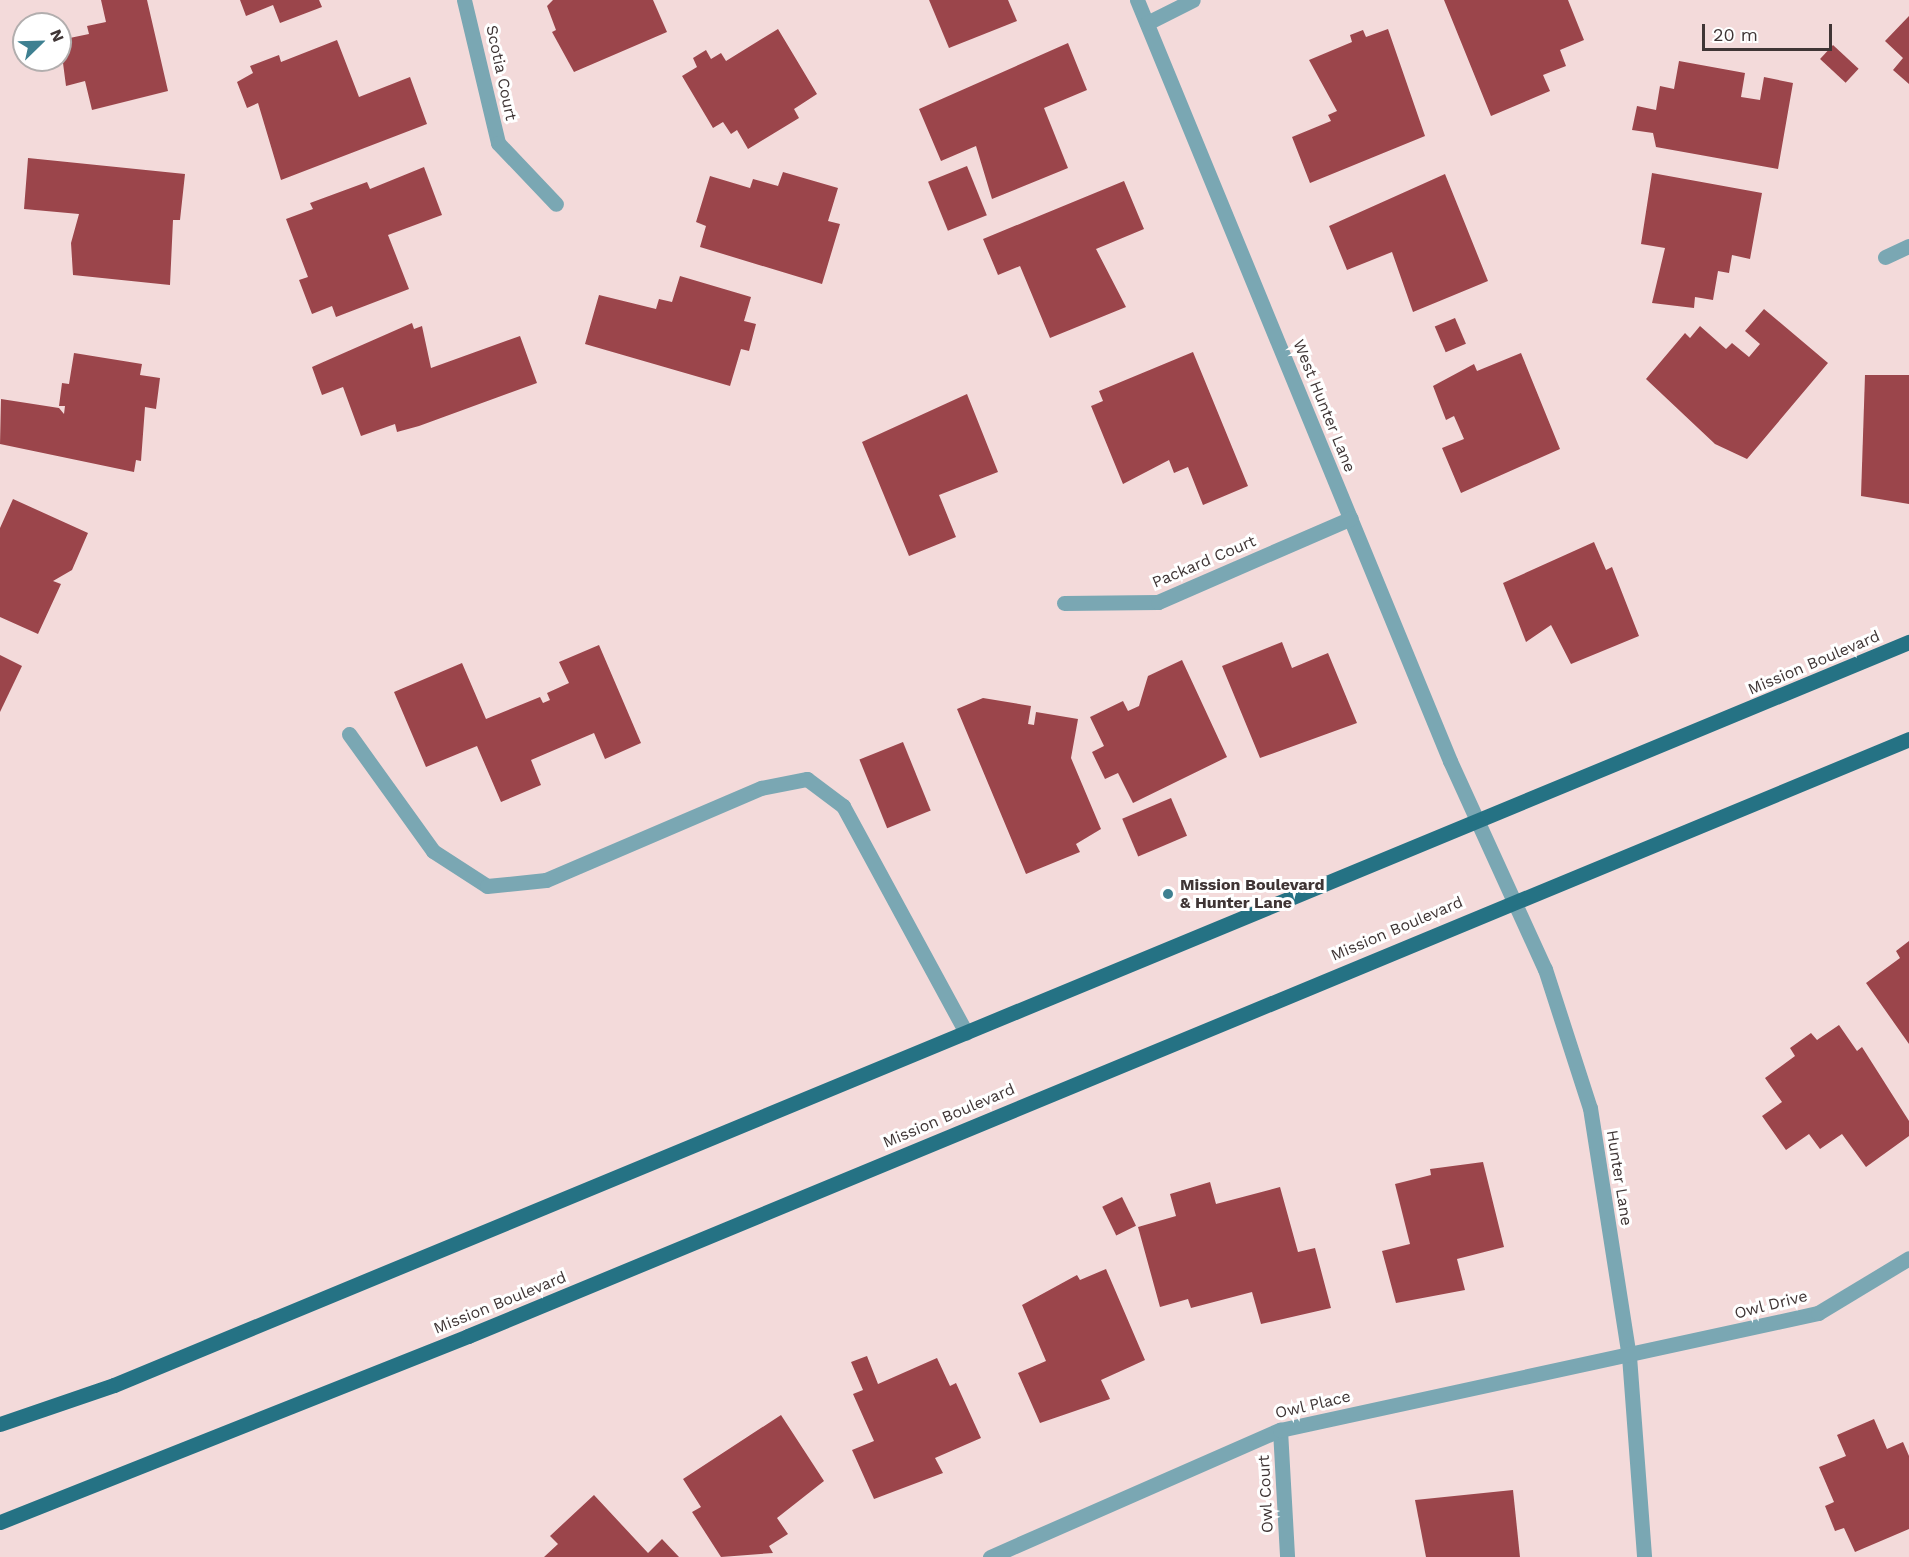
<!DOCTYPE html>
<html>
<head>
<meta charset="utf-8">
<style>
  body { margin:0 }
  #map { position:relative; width:1909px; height:1557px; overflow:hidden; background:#f3dada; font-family:"Work Sans",sans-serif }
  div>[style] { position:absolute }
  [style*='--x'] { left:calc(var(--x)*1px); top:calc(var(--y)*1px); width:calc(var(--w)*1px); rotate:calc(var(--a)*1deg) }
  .building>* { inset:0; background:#9b454b; transform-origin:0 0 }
  .minor>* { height:15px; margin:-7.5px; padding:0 7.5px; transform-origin:7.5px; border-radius:7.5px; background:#7aa7b3 }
  .major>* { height:15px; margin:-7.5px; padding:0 7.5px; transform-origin:7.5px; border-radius:7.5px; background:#257284 }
  .dots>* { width:16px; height:16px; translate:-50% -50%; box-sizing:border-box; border:3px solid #fff; border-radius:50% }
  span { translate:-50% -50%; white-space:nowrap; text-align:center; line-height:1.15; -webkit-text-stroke:6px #fff; paint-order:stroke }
  .street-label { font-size:16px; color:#3f3535 }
  .poi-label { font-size:16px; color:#3f3535; font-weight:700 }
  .left { translate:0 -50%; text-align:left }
  .north { position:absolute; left:12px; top:12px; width:60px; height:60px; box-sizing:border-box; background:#fff; border:2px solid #b2aeae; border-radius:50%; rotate:67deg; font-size:16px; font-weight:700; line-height:24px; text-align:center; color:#3f3535 }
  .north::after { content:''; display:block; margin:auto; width:21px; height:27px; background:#3e8091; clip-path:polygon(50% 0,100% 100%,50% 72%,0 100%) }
  .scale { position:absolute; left:1702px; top:24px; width:130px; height:27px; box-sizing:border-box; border:3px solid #3f3535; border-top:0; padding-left:8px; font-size:18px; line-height:21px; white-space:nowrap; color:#3f3535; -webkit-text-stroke:4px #fff; paint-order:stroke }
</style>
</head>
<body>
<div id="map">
  <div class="building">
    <div style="clip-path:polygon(101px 0,147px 0,168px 91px,92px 110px,85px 81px,66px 86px,60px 40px,89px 34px,87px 26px,106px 22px)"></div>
    <div style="clip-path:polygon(240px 0,319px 0,322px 7px,280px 23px,273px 5px,246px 16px)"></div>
    <div style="clip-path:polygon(553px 0,653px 0,667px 32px,574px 72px,552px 32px,556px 30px,547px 6px)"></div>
    <div style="clip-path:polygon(929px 0,1008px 0,1017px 21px,949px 48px)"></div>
    <div style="clip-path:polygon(1444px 0,1568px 0,1584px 40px,1560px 50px,1566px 66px,1543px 75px,1550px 91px,1491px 116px)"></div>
    <div style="clip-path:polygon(1909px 16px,1909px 84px,1893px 70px,1903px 58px,1885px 41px)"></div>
    <div style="clip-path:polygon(778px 29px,817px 94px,794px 109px,799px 118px,748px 149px,737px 130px,731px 134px,723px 122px,713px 128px,682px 76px,697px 67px,693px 58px,706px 50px,711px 59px,721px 53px,726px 61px)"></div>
    <div style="clip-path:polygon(1388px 29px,1425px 136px,1310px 183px,1292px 137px,1331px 121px,1328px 115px,1337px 111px,1309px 60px,1352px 42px,1350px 35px,1363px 30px,1366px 37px)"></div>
    <div style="clip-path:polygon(337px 40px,359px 97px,410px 77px,427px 124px,281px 180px,258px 103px,247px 108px,237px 82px,253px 73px,250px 66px,279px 55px,281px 62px)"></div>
    <div style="clip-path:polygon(1068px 43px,1087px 90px,1044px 108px,1068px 168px,992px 199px,976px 146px,941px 161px,919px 109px)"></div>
    <div style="left:1833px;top:45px;width:35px;height:19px;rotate:43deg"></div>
    <div style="clip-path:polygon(1679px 61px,1745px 73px,1741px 97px,1760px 100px,1764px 77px,1793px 83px,1778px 169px,1656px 147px,1653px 133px,1632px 130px,1637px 106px,1656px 110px,1660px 86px,1674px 89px)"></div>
    <div style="clip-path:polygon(28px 158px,185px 174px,180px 220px,173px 220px,170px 285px,73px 275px,71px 243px,79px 214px,24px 209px)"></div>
    <div style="left:967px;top:166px;width:53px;height:42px;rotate:68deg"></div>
    <div style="clip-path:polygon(424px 167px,442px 215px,388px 235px,409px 289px,336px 317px,332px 306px,312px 314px,299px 280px,308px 277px,286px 219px,313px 209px,310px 203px,367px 182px,370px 189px)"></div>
    <div style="clip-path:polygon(783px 172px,838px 188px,828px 221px,840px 224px,822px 284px,700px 247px,706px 226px,696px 222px,710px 176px,750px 188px,753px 179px,778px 186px)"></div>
    <div style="clip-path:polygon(1652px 173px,1762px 193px,1750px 259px,1732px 255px,1729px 273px,1718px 271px,1713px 300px,1695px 297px,1694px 308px,1652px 303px,1665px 248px,1641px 244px)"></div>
    <div style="clip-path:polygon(1445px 174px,1488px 281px,1413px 312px,1392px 252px,1347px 270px,1329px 226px)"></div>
    <div style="clip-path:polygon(1124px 181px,1144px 229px,1096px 249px,1126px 307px,1050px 338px,1020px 266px,998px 275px,983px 239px)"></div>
    <div style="clip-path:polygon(680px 276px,751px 297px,744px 321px,756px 324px,749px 351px,741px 349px,730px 386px,585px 344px,599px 295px,656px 309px,659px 299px,672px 302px)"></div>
    <div style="clip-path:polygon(1764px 309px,1828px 363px,1747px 459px,1715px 444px,1646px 379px,1685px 333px,1690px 338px,1700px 326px,1726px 349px,1732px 343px,1749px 357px,1760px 344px,1745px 331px)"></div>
    <div style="left:1455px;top:318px;width:28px;height:22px;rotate:67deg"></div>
    <div style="clip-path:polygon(412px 323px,414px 329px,422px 326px,431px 368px,520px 336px,537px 383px,419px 426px,397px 432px,395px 424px,361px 436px,343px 387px,322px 395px,312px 367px)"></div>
    <div style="clip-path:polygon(1193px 352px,1248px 486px,1203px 505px,1188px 467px,1174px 473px,1169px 460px,1123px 484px,1091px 406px,1103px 401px,1099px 391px)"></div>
    <div style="clip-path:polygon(74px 353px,142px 364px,140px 375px,160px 378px,156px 409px,145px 407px,141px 461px,136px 460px,134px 472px,0 444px,1px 399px,59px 408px,64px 414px,65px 406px,59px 406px,62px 383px,69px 384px)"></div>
    <div style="clip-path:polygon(1521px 353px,1560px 449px,1461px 493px,1442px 448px,1464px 439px,1454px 416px,1446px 420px,1433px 386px,1474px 364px,1477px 371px)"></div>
    <div style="clip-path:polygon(1865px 375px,1909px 375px,1909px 504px,1861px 496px)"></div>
    <div style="clip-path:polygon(967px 394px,998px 472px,939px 495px,956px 537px,909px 556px,862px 442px)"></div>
    <div style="clip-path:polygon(13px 499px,88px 533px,72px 570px,53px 581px,61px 584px,38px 634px,0 617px,0 528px)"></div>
    <div style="clip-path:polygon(1594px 542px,1606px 570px,1612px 567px,1639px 636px,1571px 664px,1551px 625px,1526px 642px,1503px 583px)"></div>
    <div style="clip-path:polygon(1282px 642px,1292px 668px,1328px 653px,1357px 723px,1260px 758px,1222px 666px)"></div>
    <div style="clip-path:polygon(599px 645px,641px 743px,605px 759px,594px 733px,531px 760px,541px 785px,501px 802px,477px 746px,426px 767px,394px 692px,462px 663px,486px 719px,540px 697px,543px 703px,550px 700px,547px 693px,569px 683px,559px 662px)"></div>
    <div style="clip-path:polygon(0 655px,22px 666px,0 712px)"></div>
    <div style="clip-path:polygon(1182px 660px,1227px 757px,1133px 803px,1118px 773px,1105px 779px,1092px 752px,1104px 746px,1090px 717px,1123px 701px,1128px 711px,1139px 706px,1148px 676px)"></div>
    <div style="clip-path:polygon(983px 698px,1031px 706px,1028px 724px,1034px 725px,1036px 712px,1078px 719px,1071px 758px,1101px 829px,1076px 844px,1080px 852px,1026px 874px,957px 709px)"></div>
    <div style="left:903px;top:742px;width:74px;height:47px;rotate:68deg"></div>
    <div style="left:1171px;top:798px;width:41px;height:53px;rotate:67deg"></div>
    <div style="clip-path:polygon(1909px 941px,1909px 1044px,1866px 983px,1900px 958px,1896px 951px)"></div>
    <div style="clip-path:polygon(1839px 1025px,1857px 1051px,1862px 1047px,1909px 1121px,1909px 1136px,1866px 1167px,1842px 1134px,1820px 1149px,1809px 1134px,1786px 1150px,1762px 1116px,1782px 1102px,1765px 1078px,1795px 1056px,1790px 1048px,1811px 1033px,1817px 1040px)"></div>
    <div style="clip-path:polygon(1483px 1162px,1504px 1247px,1457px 1259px,1465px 1290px,1396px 1303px,1382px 1251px,1410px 1244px,1395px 1184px,1431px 1175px,1430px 1169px)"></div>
    <div style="clip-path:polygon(1210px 1182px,1216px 1204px,1280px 1187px,1298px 1252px,1315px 1248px,1331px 1308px,1261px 1324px,1252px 1292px,1191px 1308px,1188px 1299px,1160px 1307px,1138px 1227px,1176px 1216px,1170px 1194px)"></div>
    <div style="left:1122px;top:1197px;width:32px;height:22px;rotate:64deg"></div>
    <div style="clip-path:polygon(1106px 1269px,1145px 1360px,1101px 1380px,1110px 1399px,1040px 1423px,1018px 1373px,1046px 1361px,1022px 1305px,1077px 1275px,1080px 1280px)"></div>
    <div style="clip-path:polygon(867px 1356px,878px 1384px,937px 1358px,950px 1386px,956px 1383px,981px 1438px,935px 1458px,943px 1473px,874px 1499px,852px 1450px,874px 1441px,853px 1394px,863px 1390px,851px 1362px)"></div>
    <div style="clip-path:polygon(781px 1415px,824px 1481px,777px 1518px,788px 1534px,769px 1546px,773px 1553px,721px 1557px,692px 1512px,701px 1507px,683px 1479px)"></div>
    <div style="clip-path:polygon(1874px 1419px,1887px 1449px,1903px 1442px,1909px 1456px,1909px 1529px,1855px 1552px,1844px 1528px,1835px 1531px,1825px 1506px,1834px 1502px,1819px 1467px,1846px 1456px,1837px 1435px)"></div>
    <div style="clip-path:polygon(1513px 1490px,1520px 1557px,1426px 1557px,1415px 1500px)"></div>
    <div style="clip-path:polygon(594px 1495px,648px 1553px,662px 1539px,679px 1557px,544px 1557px,558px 1544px,550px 1536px)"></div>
  </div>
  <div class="minor">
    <div style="--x:464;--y:0;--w:147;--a:76.6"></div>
    <div style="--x:498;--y:143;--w:84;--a:46.4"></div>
    <div style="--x:1137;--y:0;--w:823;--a:67.64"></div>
    <div style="--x:1450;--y:761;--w:229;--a:65.5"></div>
    <div style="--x:1545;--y:969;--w:146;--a:72.1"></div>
    <div style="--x:1590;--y:1108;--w:251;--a:81.1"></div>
    <div style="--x:1629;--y:1356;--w:202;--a:85.7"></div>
    <div style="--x:1147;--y:23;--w:51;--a:-26.6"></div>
    <div style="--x:1885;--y:257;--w:26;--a:-25"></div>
    <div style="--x:1064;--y:603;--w:94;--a:-0.6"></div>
    <div style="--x:1158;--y:602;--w:210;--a:-23.5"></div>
    <div style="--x:349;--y:734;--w:144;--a:54.3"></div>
    <div style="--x:433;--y:851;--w:64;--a:32.9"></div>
    <div style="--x:487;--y:886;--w:59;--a:-5.8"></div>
    <div style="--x:546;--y:880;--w:234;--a:-23.2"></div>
    <div style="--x:761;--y:788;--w:47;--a:-11.1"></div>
    <div style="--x:807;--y:779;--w:45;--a:36.9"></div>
    <div style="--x:843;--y:806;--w:258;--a:61.5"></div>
    <div style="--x:1280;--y:1430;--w:127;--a:86.8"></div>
    <div style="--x:990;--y:1557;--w:317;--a:-23.7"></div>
    <div style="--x:1280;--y:1430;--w:551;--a:-12.27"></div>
    <div style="--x:1818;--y:1313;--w:106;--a:-31.1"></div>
  </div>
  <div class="major">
    <div style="--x:0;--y:1424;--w:120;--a:-18.9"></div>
    <div style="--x:114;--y:1385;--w:1943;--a:-22.49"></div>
    <div style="--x:0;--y:1522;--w:504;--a:-21.67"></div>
    <div style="--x:468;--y:1336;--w:1560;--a:-22.5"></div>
  </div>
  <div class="dots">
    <div style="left:1168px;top:894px;background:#3e8091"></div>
  </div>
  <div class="street-label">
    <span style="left:501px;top:73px;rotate:78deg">Scotia Court</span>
    <span style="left:1324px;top:406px;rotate:68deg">West Hunter Lane</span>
    <span style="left:1204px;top:562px;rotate:-23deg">Packard Court</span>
    <span style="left:1814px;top:663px;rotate:-23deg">Mission Boulevard</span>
    <span style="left:1397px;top:929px;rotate:-23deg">Mission Boulevard</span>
    <span style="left:949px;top:1116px;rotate:-23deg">Mission Boulevard</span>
    <span style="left:1619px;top:1178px;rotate:81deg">Hunter Lane</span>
    <span style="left:500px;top:1303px;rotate:-22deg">Mission Boulevard</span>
    <span style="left:1771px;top:1305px;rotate:-14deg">Owl Drive</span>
    <span style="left:1313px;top:1405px;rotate:-13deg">Owl Place</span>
    <span style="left:1266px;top:1494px;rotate:-93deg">Owl Court</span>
  </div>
  <div class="poi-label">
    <span class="left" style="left:1180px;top:894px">Mission Boulevard<br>&amp; Hunter Lane</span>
  </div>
  <div class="north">N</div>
  <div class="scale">20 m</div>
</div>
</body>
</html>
